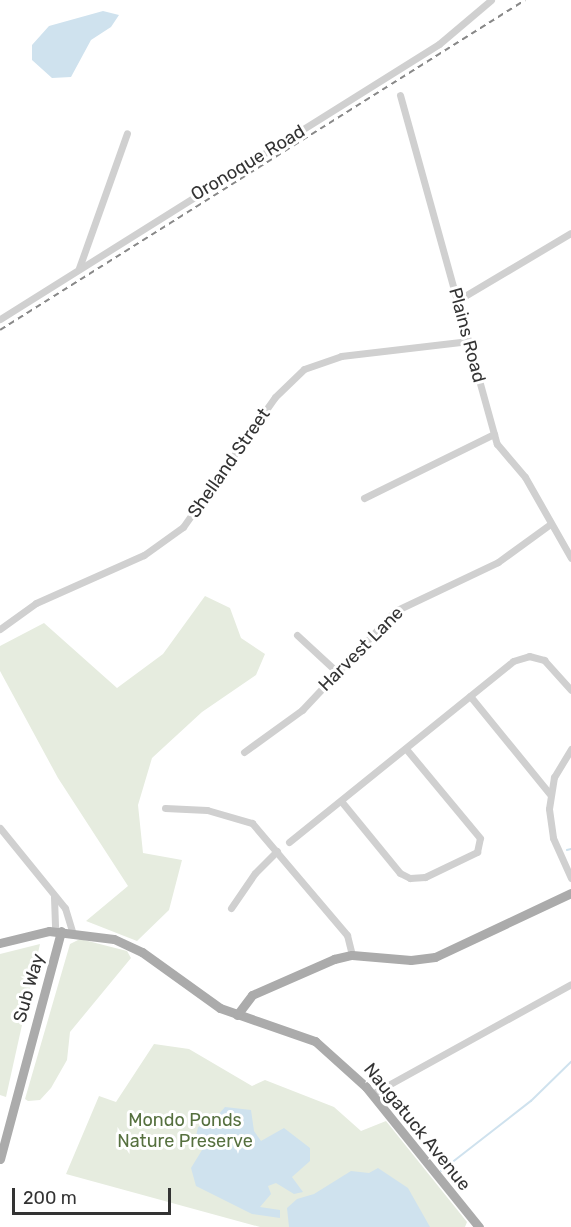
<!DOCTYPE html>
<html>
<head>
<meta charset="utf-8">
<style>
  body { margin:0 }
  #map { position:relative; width:571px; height:1227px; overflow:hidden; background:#fff; font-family:Rubik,sans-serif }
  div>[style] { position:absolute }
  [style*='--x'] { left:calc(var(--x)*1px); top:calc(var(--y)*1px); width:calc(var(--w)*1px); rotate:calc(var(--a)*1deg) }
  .green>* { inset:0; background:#e6ecdf }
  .water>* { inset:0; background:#cfe2ee }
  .stream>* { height:1.5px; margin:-0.75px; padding:0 0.75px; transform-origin:0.75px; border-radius:0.75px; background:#cfe2ee }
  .minor>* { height:7px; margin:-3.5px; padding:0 3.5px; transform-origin:3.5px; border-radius:3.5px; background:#d0d0d0 }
  .major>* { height:9px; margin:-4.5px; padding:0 4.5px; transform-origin:4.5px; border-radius:4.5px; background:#ababab }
  .rail>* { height:1.5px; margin-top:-0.75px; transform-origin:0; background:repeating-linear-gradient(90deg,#888 0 6px,transparent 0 10.5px) }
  span { translate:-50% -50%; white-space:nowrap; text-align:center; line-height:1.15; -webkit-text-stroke:6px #fff; paint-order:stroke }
  .street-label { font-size:18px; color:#333 }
  .park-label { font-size:18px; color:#56703f }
  .scale { position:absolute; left:12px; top:1188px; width:159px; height:27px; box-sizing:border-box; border:3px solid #333; border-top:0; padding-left:8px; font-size:18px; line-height:21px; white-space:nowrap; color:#333; -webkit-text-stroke:4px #fff; paint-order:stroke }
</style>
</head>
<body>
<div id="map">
  <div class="green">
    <div style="clip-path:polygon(205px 596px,230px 608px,241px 638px,265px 654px,256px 675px,202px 712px,152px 758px,138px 805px,143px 853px,182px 860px,169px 910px,137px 941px,86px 921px,128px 886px,58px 778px,0 671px,0 646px,44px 623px,117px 688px,163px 654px)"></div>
    <div style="clip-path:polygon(80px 939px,127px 951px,131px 958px,70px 1032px,67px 1060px,51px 1088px,40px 1100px,28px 1101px,25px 1099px,63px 968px,70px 944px)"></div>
    <div style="clip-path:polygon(40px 944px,6px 1097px,0 1095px,0 954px)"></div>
    <div style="clip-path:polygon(154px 1044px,189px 1049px,252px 1086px,265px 1080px,334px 1107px,361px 1131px,386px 1121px,467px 1222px,465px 1227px,260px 1227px,66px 1174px,99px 1096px,116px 1102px)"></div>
  </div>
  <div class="water">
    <div style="clip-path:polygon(103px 11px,119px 15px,111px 27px,91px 40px,71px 77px,52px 78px,32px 60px,32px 45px,49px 26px)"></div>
    <div style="clip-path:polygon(225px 1107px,251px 1110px,254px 1131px,261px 1141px,284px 1128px,310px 1148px,310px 1161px,292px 1177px,303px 1192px,294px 1194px,276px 1183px,268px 1186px,271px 1194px,260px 1207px,280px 1210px,280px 1218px,252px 1214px,196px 1186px,191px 1168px,202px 1150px,196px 1136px,198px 1127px,211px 1123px)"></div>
    <div style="clip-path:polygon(378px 1168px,408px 1188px,430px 1227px,289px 1227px,287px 1208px,297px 1199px,314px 1194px,351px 1171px,369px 1173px)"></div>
  </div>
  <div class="stream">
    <div style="--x:567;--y:850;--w:4;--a:-14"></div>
    <div style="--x:441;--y:1171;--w:114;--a:-37.9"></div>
    <div style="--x:531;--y:1101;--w:56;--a:-44.3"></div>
  </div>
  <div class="minor">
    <div style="--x:400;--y:95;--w:362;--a:74.5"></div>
    <div style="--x:497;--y:444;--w:43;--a:49.7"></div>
    <div style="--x:525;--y:477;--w:93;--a:60.4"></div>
    <div style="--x:79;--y:268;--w:143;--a:-70.4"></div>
    <div style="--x:458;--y:300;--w:131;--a:-30.7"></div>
    <div style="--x:0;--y:319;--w:518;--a:-32.06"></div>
    <div style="--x:439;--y:44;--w:68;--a:-40.2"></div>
    <div style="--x:364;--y:498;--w:145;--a:-26.2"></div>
    <div style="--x:0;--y:629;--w:44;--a:-35.8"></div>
    <div style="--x:36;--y:603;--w:118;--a:-24"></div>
    <div style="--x:144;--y:555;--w:48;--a:-35.7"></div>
    <div style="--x:183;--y:527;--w:159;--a:-54.7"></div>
    <div style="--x:275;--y:397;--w:40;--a:-44"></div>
    <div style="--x:304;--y:369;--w:39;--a:-19"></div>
    <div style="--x:341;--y:356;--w:129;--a:-6.7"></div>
    <div style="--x:297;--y:635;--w:54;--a:42.8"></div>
    <div style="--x:470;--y:696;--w:127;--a:50.8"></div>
    <div style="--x:571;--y:749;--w:33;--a:121"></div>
    <div style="--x:554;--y:777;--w:32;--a:99"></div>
    <div style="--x:549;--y:809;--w:29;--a:82"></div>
    <div style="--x:553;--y:838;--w:44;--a:65.8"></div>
    <div style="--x:244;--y:752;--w:72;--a:-35.9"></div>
    <div style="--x:302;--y:710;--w:136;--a:-46.8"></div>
    <div style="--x:395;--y:611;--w:114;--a:-25.4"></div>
    <div style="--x:498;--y:562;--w:63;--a:-36"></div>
    <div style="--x:341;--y:801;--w:93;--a:50.7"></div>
    <div style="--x:400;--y:873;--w:11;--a:27"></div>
    <div style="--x:410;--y:878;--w:15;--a:-4"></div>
    <div style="--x:425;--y:877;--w:58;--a:-25.7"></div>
    <div style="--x:477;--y:852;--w:14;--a:-78"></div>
    <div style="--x:480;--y:838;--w:116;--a:-129.7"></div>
    <div style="--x:165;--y:808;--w:42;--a:2.7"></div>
    <div style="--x:207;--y:810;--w:47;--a:16.1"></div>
    <div style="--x:252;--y:823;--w:147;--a:49.7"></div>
    <div style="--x:347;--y:935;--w:21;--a:76"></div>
    <div style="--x:0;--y:828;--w:103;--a:50.9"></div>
    <div style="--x:65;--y:908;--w:24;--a:73"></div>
    <div style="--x:289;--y:842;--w:288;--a:-38.9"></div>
    <div style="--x:513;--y:661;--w:17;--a:-17"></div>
    <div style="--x:529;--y:656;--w:16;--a:15"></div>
    <div style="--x:544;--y:660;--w:40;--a:48"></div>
    <div style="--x:54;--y:897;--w:34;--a:88"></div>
    <div style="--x:231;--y:908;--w:42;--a:-55.6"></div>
    <div style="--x:255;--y:873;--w:31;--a:-45"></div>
    <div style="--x:372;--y:1094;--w:227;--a:-28.9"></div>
  </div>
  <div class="major">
    <div style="--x:0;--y:943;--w:50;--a:-13.8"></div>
    <div style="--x:49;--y:931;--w:65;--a:7"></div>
    <div style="--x:114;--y:939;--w:31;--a:25"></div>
    <div style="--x:142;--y:952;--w:96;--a:35.7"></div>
    <div style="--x:220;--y:1008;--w:101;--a:19.2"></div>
    <div style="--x:315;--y:1041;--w:69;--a:42"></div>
    <div style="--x:366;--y:1087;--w:180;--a:51.1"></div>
    <div style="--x:237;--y:1015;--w:25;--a:-53"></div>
    <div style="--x:252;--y:995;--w:90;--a:-23.7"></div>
    <div style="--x:334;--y:959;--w:18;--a:-13"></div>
    <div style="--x:352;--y:955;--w:59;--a:4.8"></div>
    <div style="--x:411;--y:960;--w:24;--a:-7"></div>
    <div style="--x:435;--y:957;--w:150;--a:-25.2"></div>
    <div style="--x:0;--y:1159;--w:236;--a:-75"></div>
  </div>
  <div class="rail">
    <div style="--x:0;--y:330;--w:620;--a:-32.15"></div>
  </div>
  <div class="street-label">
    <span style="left:248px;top:163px;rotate:-31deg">Oronoque Road</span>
    <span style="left:467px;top:335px;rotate:75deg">Plains Road</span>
    <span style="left:229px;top:463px;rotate:-55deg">Shelland Street</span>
    <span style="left:361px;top:649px;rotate:-45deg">Harvest Lane</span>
    <span style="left:29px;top:988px;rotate:-74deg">Sub Way</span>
    <span style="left:417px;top:1127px;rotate:51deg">Naugatuck Avenue</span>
  </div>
  <div class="park-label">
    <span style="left:185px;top:1131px">Mondo Ponds<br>Nature Preserve</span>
  </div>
  <div class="scale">200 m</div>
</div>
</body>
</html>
